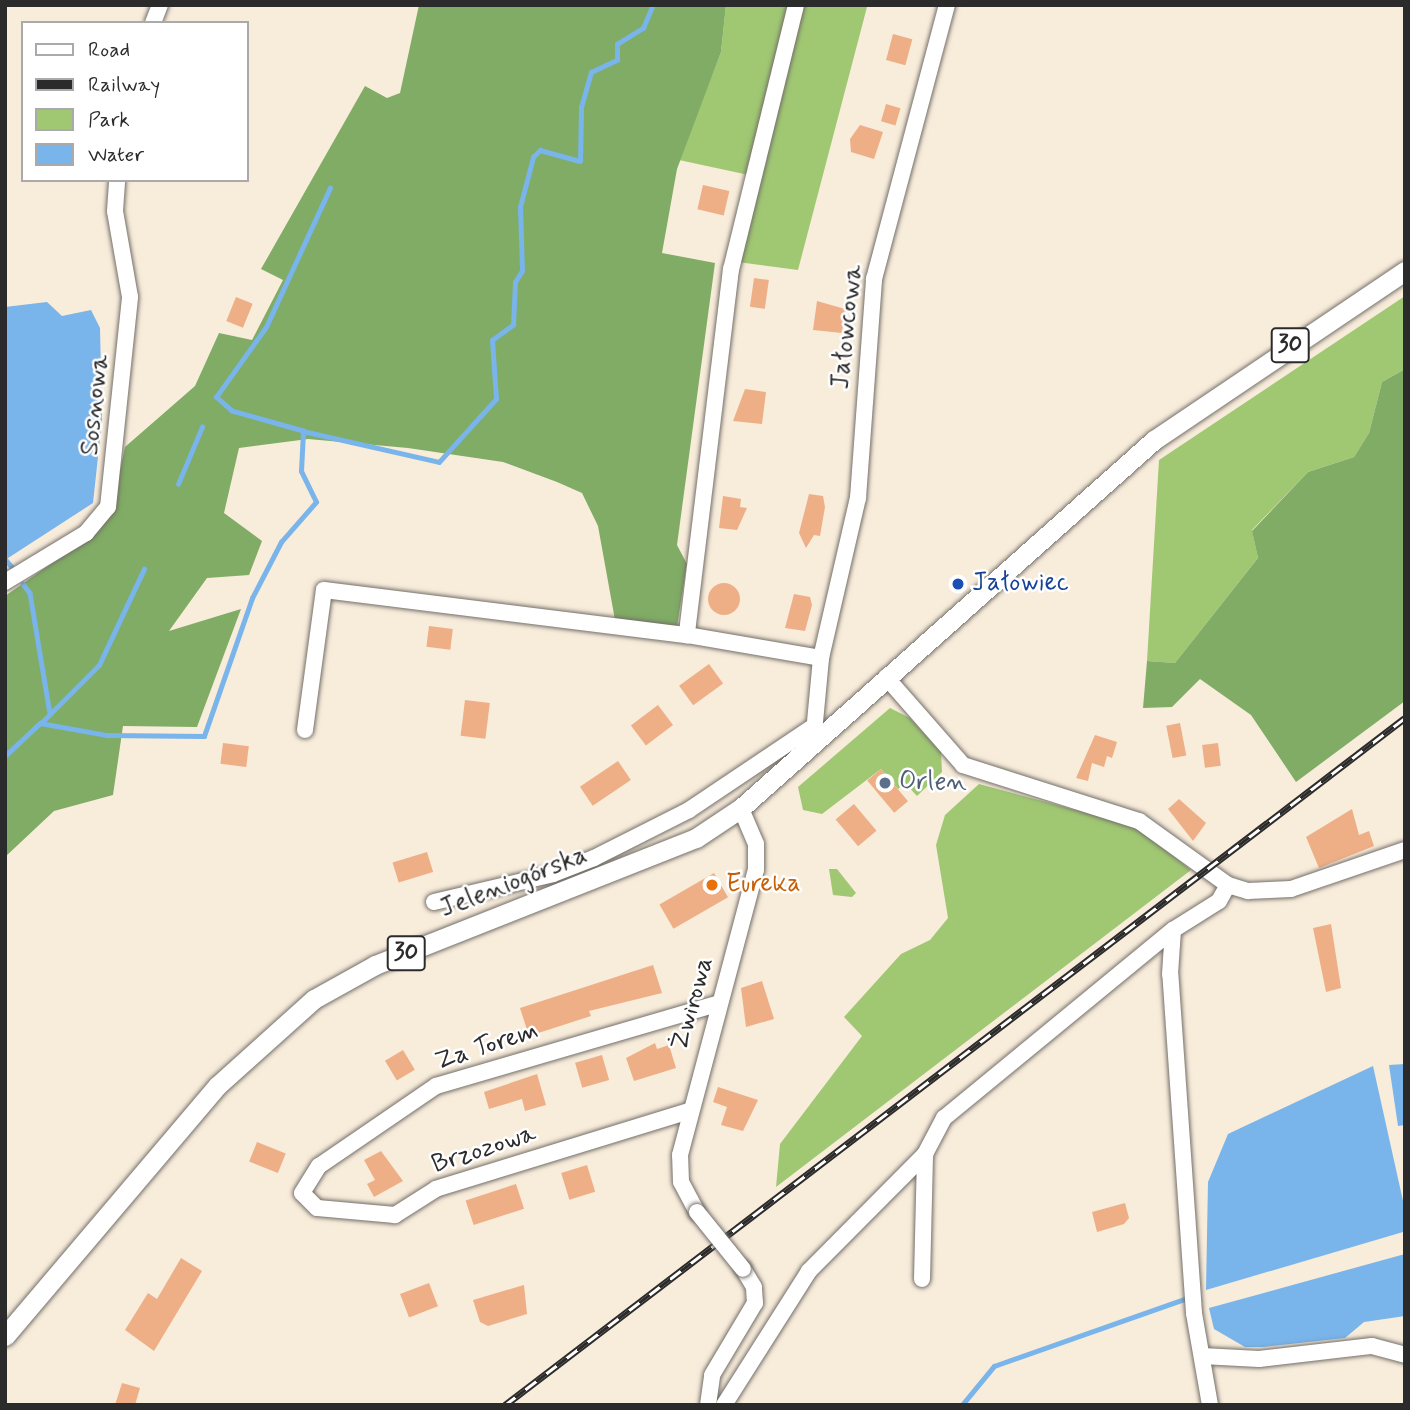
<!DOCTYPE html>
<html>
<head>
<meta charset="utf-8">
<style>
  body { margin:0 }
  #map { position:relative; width:1410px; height:1410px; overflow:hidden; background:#f8ecdb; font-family:Mynerve,sans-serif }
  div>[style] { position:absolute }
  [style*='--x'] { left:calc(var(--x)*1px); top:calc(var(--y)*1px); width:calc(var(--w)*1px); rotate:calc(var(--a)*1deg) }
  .green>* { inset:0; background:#a0c873 }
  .forest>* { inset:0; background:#80ac65 }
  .water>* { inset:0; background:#79b4ea }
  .stream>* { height:4.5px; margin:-2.25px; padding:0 2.25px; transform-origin:2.25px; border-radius:2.25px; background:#79b4ea }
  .building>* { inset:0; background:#eeaf87; transform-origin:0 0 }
  .round { border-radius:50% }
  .roads { filter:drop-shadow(0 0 2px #736f69) drop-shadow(0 0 2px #736f69) }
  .minor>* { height:16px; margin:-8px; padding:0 8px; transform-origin:8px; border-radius:8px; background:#fff }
  .major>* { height:19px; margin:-9.5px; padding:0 9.5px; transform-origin:9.5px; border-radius:9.5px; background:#fff }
  .rail>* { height:7px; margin-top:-3.5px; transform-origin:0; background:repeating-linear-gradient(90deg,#fff 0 13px,#2b2b2b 0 26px); box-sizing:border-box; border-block:2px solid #2b2b2b }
  .bridges { filter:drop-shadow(0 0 2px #736f69) drop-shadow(0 0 2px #736f69) }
  .minor-bridge>* { height:16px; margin:-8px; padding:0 8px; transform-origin:8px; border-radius:8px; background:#fff }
  .dots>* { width:19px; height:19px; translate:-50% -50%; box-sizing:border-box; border:4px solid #fff; border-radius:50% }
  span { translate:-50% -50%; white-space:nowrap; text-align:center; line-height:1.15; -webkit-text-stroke:5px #fff; paint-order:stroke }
  .shield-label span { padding:2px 5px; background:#fff; border:2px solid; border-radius:5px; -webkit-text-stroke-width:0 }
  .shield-label { font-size:24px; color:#2b2b2b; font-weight:700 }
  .street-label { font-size:26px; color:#2b2b2b }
  .transit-label { font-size:26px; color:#164399 }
  .left { translate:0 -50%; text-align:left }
  .service-label { font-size:26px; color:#4e5e75 }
  .food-label { font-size:26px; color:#c56008 }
  .frame { position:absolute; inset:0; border:7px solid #2b2b2b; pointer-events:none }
  .legend { position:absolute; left:21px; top:21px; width:228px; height:161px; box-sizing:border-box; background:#fff; border:2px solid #aaa; margin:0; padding:9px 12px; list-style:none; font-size:21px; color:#2b2b2b }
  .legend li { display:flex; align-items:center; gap:14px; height:35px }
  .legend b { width:35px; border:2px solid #aaa }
</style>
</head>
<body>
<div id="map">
  <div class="green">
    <div style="clip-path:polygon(726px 5px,867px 7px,798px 270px,738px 262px,758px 177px,679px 160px,721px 52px)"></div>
    <div style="clip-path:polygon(1405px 296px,1405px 369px,1382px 382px,1369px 433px,1354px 457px,1308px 472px,1252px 530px,1258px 558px,1175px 663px,1147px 661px,1159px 460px)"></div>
    <div style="clip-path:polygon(890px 708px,910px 718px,941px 752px,942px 772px,917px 796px,905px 783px,898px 789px,881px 769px,822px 814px,803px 810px,798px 787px)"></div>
    <div style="clip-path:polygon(979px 784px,1135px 826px,1191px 870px,776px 1187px,780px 1144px,862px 1036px,844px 1017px,901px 954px,930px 940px,948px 918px,936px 845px,945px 815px)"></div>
    <div style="clip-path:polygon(829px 869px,837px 869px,856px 893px,852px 897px,833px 895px)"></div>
  </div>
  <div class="forest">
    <div style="clip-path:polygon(419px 5px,726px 5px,721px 52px,677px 169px,662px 253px,715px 263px,677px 545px,687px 564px,677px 626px,615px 620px,598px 526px,582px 493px,557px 482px,503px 462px,408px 448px,308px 439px,239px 448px,224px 513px,262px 541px,249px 575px,207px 578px,169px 631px,241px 609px,197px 727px,123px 726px,113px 795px,54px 811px,5px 857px,5px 596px,91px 536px,111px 513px,125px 447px,195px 386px,219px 333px,252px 340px,283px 280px,261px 269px,365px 86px,387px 98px,400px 93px)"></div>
    <div style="clip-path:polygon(1405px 369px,1405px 701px,1296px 782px,1251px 715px,1200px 679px,1172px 707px,1143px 708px,1147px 661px,1175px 663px,1258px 558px,1252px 531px,1308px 472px,1354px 457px,1369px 433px,1382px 382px)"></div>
  </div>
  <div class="water">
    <div style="clip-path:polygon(47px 302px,62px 316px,91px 310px,100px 328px,102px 420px,93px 503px,5px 560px,5px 307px)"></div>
    <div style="clip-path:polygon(1405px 1064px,1405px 1125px,1398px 1126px,1389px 1065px)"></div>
    <div style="clip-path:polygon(1373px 1066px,1405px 1210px,1403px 1232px,1206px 1290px,1208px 1182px,1228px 1134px)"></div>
    <div style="clip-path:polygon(1405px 1254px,1405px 1316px,1364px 1322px,1345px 1338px,1264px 1347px,1245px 1347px,1214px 1329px,1209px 1308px)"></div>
  </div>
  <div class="stream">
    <div style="--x:303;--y:431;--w:74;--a:-164.3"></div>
    <div style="--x:232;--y:411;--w:21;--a:-139"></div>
    <div style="--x:216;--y:397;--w:86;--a:-54.5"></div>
    <div style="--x:266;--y:327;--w:153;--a:-65.3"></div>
    <div style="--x:178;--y:484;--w:62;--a:-67.2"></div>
    <div style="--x:6;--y:560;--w:9;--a:49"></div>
    <div style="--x:23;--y:584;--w:11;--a:52"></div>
    <div style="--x:30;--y:593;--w:123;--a:80.6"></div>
    <div style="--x:41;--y:723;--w:82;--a:-45"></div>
    <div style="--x:99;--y:665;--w:106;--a:-64.9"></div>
    <div style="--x:5;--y:756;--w:48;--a:-43.3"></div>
    <div style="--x:40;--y:723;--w:68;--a:10.2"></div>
    <div style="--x:107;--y:735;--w:97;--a:0.6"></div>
    <div style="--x:204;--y:736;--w:146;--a:-70.8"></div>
    <div style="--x:252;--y:598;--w:63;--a:-62.6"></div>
    <div style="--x:281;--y:542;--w:53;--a:-48.8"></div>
    <div style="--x:316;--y:502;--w:34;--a:-116"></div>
    <div style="--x:301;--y:471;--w:40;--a:-87.1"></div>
    <div style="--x:303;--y:431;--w:139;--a:12.8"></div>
    <div style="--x:439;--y:462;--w:85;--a:-47.9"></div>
    <div style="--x:496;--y:399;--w:59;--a:-93.9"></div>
    <div style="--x:492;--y:340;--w:26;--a:-36"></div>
    <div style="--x:513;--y:325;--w:43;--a:-87.3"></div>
    <div style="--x:515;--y:282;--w:13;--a:-58"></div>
    <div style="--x:522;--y:271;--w:64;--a:-91.8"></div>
    <div style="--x:520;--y:207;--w:52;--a:-75.4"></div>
    <div style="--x:533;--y:157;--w:10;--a:-45"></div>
    <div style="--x:540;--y:150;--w:41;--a:15.4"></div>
    <div style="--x:580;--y:161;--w:54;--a:-88.9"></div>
    <div style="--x:581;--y:107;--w:36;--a:-74"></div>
    <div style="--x:591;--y:72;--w:29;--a:-25"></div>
    <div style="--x:617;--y:60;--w:16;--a:-90"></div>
    <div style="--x:617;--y:44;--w:31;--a:-32"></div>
    <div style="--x:643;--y:28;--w:25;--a:-67"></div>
    <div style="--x:962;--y:1405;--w:50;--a:-50.6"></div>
    <div style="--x:994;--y:1366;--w:201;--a:-19.4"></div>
  </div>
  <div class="building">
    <div style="left:893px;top:34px;width:20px;height:27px;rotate:15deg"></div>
    <div style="left:886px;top:104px;width:15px;height:18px;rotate:16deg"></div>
    <div style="clip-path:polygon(860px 125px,883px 132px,874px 159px,851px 152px,850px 139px)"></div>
    <div style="left:703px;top:185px;width:27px;height:25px;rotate:13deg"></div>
    <div style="left:754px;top:278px;width:15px;height:29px;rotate:8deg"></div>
    <div style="left:236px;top:297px;width:18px;height:26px;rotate:22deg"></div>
    <div style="clip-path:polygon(817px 301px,845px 309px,842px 333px,813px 330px)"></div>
    <div style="clip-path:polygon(745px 389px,766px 392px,762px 424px,733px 421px)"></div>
    <div style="clip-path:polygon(809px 494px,823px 496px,825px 507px,820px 536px,814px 535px,806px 548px,799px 533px)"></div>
    <div style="clip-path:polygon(723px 496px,741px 499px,740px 507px,747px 508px,737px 530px,719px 528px)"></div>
    <div class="round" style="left:708px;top:583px;width:32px;height:32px"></div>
    <div style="clip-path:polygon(794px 594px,810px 597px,812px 605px,805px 631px,785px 628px)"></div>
    <div style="left:429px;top:626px;width:24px;height:21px;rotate:7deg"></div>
    <div style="left:709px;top:664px;width:24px;height:37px;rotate:54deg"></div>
    <div style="left:465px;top:700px;width:25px;height:36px;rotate:7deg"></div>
    <div style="left:658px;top:705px;width:25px;height:34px;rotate:53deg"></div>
    <div style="left:1180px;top:723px;width:33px;height:14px;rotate:79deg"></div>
    <div style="clip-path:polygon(1095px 735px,1117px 742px,1112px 758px,1107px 756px,1104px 767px,1092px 763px,1088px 781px,1076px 778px)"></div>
    <div style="left:223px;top:743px;width:26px;height:21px;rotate:7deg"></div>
    <div style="left:1218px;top:743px;width:23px;height:16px;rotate:83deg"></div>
    <div style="left:618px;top:761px;width:23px;height:46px;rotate:56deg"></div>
    <div style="left:881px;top:769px;width:42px;height:18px;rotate:50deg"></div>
    <div style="clip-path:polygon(1179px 799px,1206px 823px,1193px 841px,1168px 809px)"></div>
    <div style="left:854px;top:804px;width:35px;height:24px;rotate:50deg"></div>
    <div style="clip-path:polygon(1352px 809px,1359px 835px,1369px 831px,1374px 846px,1319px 868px,1306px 837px)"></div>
    <div style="left:427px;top:852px;width:21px;height:36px;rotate:73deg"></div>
    <div style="left:714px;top:873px;width:28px;height:63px;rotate:60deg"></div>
    <div style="clip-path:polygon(1331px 924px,1341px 988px,1326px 992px,1313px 928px)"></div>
    <div style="clip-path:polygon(653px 965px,662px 993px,589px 1011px,591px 1016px,529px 1036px,520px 1008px)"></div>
    <div style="clip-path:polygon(762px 981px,774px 1019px,746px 1027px,741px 988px)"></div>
    <div style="clip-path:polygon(655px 1043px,657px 1049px,669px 1045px,676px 1068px,634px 1081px,626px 1058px)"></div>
    <div style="left:403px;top:1050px;width:23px;height:21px;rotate:59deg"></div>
    <div style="left:602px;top:1055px;width:26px;height:28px;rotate:74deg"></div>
    <div style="clip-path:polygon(537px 1074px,546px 1105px,525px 1111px,522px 1099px,489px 1109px,484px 1092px)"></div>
    <div style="clip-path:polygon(718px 1087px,758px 1100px,743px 1131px,721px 1125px,727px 1107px,713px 1102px)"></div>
    <div style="left:257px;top:1142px;width:31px;height:21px;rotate:22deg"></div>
    <div style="clip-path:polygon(381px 1151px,403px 1181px,374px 1197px,367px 1184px,375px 1180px,364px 1160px)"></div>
    <div style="left:587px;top:1165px;width:28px;height:27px;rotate:73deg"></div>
    <div style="left:516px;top:1184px;width:26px;height:53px;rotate:72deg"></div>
    <div style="clip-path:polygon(1125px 1203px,1129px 1218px,1124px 1224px,1097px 1232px,1092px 1212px)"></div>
    <div style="clip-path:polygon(181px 1258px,202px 1271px,154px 1351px,125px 1330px,148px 1293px,157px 1299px)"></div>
    <div style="left:429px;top:1283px;width:25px;height:31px;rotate:69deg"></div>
    <div style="clip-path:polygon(524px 1285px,527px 1314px,488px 1326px,480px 1322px,473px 1300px)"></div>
    <div style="clip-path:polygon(122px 1383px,140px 1388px,135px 1405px,115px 1405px)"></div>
  </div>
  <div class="roads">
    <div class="minor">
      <div style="--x:796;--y:5;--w:272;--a:103.8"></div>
      <div style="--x:731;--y:269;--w:369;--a:96.9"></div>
      <div style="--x:687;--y:635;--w:136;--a:9.7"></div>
      <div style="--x:153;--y:23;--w:19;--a:-69"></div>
      <div style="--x:5;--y:582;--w:95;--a:-31.2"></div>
      <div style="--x:86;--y:533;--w:34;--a:-50"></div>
      <div style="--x:108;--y:507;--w:211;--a:-84"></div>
      <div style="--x:130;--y:297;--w:87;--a:-99.9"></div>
      <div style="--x:115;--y:211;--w:31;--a:-86"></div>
      <div style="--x:886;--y:677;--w:117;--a:48.8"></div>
      <div style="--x:963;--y:765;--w:185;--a:17.7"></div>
      <div style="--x:1139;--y:821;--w:110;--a:35.7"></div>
      <div style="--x:1228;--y:885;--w:21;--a:17"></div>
      <div style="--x:1248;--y:891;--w:43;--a:-2.7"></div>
      <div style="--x:1291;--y:889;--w:120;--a:-18.9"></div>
      <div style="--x:305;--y:730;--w:141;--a:-82.3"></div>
      <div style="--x:324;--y:590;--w:366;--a:7.1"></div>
      <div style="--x:813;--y:743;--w:85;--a:-84.6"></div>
      <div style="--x:821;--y:658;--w:164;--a:-77"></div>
      <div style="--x:858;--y:498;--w:220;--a:-85.8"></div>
      <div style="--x:874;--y:279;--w:284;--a:-75.1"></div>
      <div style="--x:434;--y:902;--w:122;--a:-13.2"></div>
      <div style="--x:553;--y:874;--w:44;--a:-21.3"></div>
      <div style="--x:594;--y:858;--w:106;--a:-26.8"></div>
      <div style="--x:689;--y:810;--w:147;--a:-33.9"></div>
      <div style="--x:689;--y:1111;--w:265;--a:162.9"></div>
      <div style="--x:436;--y:1189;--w:49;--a:147.6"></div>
      <div style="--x:395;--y:1215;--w:78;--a:-174.9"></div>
      <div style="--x:317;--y:1208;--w:21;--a:-135"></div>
      <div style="--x:302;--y:1193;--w:32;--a:-58"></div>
      <div style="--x:319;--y:1166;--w:142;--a:-34.4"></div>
      <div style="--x:436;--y:1086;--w:295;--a:-16.3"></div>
      <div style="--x:697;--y:1212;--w:34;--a:-118"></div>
      <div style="--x:681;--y:1182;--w:27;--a:-92"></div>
      <div style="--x:680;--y:1155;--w:295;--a:-75.1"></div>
      <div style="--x:756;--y:870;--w:26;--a:-90"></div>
      <div style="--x:756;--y:844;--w:39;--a:-113"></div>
      <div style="--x:922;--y:1279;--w:125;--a:-88.6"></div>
      <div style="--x:925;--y:1154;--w:41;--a:-62.2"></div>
      <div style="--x:944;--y:1118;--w:296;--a:-39.4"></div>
      <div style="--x:1202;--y:1356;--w:57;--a:3"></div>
      <div style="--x:1259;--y:1359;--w:114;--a:-6.6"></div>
      <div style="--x:1372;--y:1346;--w:34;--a:15"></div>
      <div style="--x:708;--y:1405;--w:30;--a:-82"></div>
      <div style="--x:712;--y:1375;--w:84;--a:-59.2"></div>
      <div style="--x:755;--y:1303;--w:16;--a:-94"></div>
      <div style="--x:754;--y:1287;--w:21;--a:-121"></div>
      <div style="--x:724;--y:1405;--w:159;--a:-57.6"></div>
      <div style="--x:809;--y:1271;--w:165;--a:-45.2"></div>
      <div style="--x:1210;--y:1405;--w:93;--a:-99.9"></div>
      <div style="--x:1194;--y:1313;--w:340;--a:-94"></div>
      <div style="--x:1170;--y:974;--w:44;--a:-86.1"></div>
      <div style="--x:1173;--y:930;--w:54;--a:-32.2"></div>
      <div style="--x:1219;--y:901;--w:18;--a:-61"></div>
    </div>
    <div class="major">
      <div style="--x:5;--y:1336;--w:328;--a:-49.7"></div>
      <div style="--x:217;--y:1086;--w:130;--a:-41.9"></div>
      <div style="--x:314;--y:999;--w:70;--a:-29.1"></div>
      <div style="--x:375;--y:965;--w:345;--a:-21.6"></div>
      <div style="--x:696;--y:838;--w:54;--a:-33.7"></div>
      <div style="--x:741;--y:808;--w:553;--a:-41.7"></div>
      <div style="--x:1154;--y:440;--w:303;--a:-34"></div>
    </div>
  </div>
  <div class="rail">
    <div style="--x:505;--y:1405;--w:1132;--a:-37.36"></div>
  </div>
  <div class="bridges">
    <div class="minor-bridge">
      <div style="--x:697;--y:1212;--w:73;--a:51.1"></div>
    </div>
  </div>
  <div class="dots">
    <div style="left:958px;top:584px;background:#1a4fb4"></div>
    <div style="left:885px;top:783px;background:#5c6f8a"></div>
    <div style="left:712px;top:885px;background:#e8710a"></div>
  </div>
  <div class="shield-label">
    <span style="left:1290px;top:345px">30</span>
    <span style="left:406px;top:953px">30</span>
  </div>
  <div class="street-label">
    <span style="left:848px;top:327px;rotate:-84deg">Jałowcowa</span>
    <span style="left:96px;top:405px;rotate:-84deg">Sosnowa</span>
    <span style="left:514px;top:883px;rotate:-21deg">Jeleniogórska</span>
    <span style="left:693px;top:1004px;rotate:-74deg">Żwirowa</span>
    <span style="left:487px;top:1047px;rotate:-18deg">Za Torem</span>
    <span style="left:484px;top:1150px;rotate:-18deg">Brzozowa</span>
  </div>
  <div class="transit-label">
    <span class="left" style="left:972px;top:584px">Jałowiec</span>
  </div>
  <div class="service-label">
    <span class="left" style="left:899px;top:783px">Orlen</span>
  </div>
  <div class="food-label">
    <span class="left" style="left:726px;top:885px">Eureka</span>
  </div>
  <div class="frame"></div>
  <ul class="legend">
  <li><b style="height:9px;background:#fff"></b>Road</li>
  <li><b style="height:9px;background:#2b2b2b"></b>Railway</li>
  <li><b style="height:19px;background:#a0c873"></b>Park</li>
  <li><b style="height:19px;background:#79b4ea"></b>Water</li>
  </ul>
</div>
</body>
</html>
